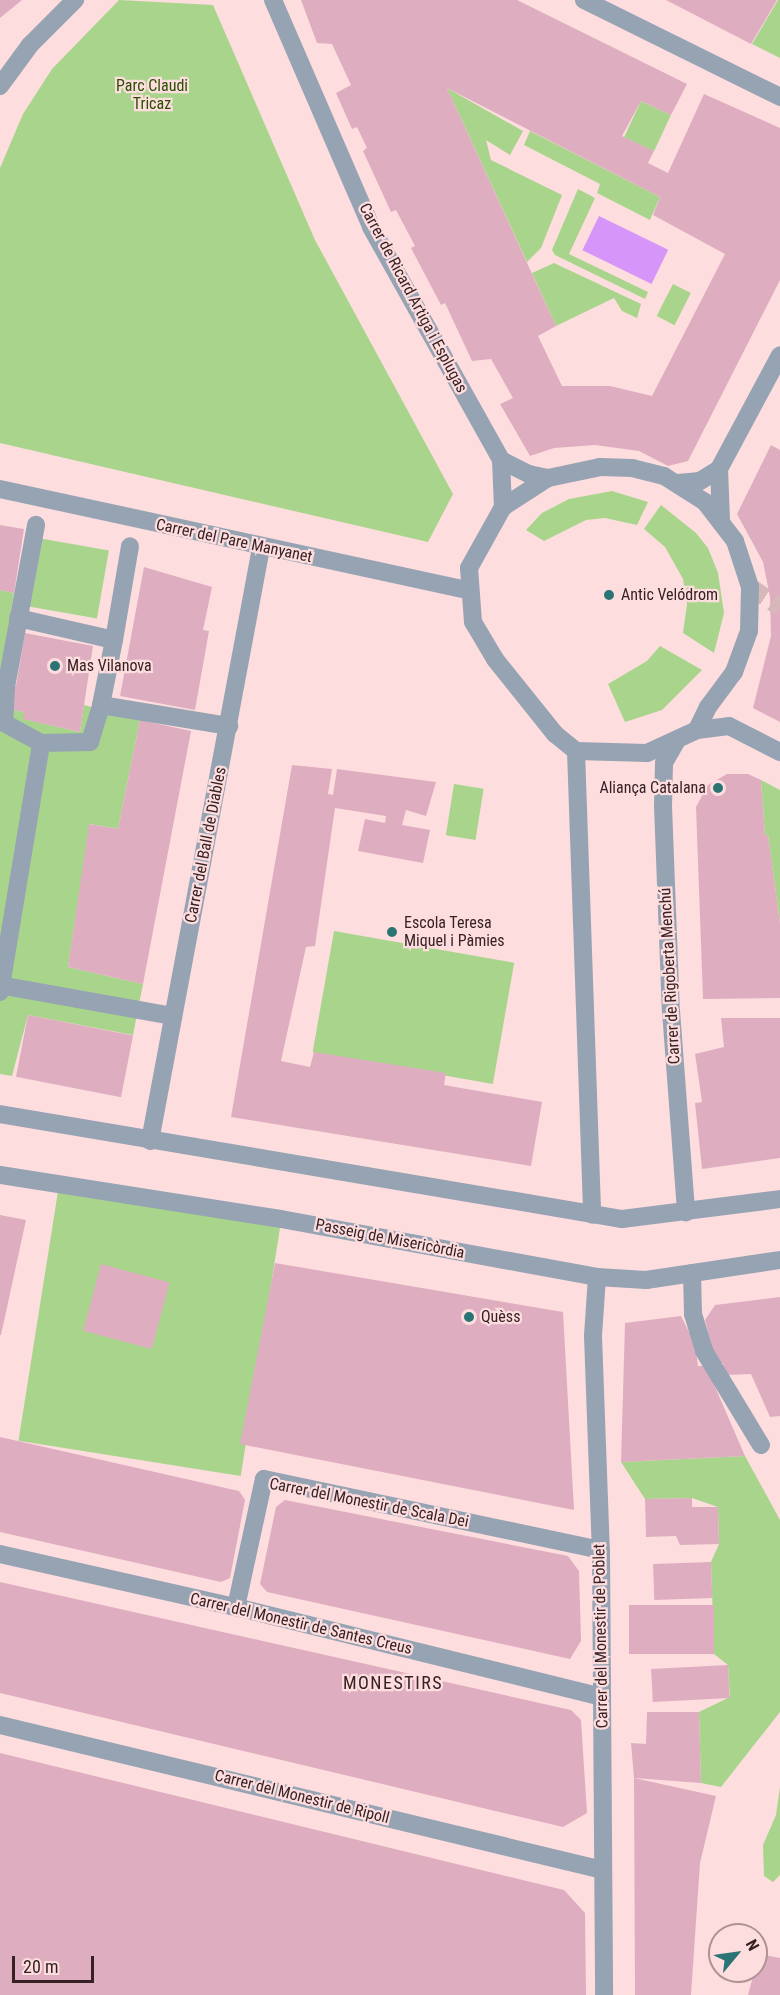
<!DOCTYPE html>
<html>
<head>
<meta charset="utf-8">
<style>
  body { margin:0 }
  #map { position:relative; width:780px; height:1995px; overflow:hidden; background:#fedddf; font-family:"Roboto Condensed",sans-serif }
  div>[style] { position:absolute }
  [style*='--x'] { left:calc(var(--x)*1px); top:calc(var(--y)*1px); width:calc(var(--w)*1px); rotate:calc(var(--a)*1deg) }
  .green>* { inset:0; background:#a8d58b; transform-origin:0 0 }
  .water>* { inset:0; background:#d695f8; transform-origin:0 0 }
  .building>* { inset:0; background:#deaec0; transform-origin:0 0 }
  .street-tunnel>* { height:18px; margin-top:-9px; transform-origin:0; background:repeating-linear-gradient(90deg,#d6b8ba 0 18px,transparent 0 27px) }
  .street>* { height:18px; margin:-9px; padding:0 9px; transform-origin:9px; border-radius:9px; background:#96a3b3 }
  .dots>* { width:16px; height:16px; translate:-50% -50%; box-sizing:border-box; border:3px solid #fedddf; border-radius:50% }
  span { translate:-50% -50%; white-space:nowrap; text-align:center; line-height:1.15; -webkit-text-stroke:4.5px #fedddf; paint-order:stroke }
  .park-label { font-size:16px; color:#2a4f01 }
  .street-label { font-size:16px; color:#362224 }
  .poi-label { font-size:16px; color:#362224 }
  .left { translate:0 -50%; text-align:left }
  .right { translate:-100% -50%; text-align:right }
  .neighbourhood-label { font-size:18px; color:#362224; letter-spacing:1.5px }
  .north { position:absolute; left:708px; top:1923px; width:60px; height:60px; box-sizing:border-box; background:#fedddf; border:2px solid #ae9294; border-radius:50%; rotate:61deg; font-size:16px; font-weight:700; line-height:24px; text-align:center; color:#362224 }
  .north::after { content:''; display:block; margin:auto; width:21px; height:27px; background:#2a7473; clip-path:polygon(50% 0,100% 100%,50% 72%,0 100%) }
  .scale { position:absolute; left:12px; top:1956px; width:82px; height:27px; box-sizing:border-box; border:3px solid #362224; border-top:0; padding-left:8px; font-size:18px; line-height:21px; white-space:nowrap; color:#362224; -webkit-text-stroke:4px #fedddf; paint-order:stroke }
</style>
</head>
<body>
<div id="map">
  <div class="green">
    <div style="clip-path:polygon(119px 0,213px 5px,315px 240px,453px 494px,428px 542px,0 443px,0 168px,23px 114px,52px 69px)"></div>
    <div style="clip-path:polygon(778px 0,780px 0,780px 58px,752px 44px)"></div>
    <div style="clip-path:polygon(447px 88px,523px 131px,510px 155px,486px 140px,491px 160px,562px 195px,541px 248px,527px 262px)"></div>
    <div style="left:641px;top:101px;width:33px;height:40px;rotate:25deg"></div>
    <div style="clip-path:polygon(530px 131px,660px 197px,650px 220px,597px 193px,600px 184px,524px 145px)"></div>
    <div style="clip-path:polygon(578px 189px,595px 198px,569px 254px,648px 292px,645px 299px,555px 255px,552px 250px)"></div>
    <div style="clip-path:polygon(554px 263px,641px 304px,637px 318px,622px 311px,614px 298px,556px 326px,532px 273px)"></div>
    <div style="left:673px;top:284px;width:20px;height:36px;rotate:27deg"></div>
    <div style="clip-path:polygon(612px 491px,648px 502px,637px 525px,605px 518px,586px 520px,544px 541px,526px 530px,542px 513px,569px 499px)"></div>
    <div style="clip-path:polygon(661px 505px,696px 533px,708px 548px,718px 573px,724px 613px,714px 653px,683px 633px,687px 604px,683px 579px,665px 547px,644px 529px)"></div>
    <div style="left:38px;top:538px;width:72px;height:69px;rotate:10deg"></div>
    <div style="clip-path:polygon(0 590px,14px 593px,0 678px)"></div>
    <div style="clip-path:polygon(660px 646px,702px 670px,662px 710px,625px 722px,608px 684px,647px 661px)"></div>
    <div style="clip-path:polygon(0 695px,9px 709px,24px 712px,24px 719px,80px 732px,84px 705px,140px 720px,118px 829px,90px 824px,68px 967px,143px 984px,133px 1035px,28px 1015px,12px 1076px,0 1074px)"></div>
    <div style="clip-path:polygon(761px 780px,780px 790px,780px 923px,768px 835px,765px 836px)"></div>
    <div style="left:454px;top:784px;width:30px;height:52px;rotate:9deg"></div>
    <div style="left:334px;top:931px;width:183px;height:123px;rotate:10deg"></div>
    <div style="left:59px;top:1185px;width:225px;height:259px;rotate:9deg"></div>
    <div style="clip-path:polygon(745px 1456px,780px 1520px,780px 1712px,721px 1787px,701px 1783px,699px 1712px,730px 1697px,728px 1665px,714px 1654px,711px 1562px,719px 1544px,718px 1507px,692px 1498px,645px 1499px,621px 1462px)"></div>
    <div style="clip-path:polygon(780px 1787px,780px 1875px,773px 1882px,764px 1876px,763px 1845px,776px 1815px)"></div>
  </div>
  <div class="water">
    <div style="left:599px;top:216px;width:77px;height:38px;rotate:26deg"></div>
  </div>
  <div class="building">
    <div style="clip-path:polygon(0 0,22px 0,0 18px)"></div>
    <div style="clip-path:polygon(evenodd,301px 0,517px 0,687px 84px,671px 115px,641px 101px,622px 136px,654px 151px,648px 163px,668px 173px,704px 94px,780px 128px,780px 280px,688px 461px,668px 466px,639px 451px,595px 445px,554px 448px,530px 456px,500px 404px,513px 398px,491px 359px,472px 361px,445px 303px,441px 305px,411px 248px,415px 246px,396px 210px,391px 212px,363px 151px,367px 148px,357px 127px,352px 129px,336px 93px,351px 85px,332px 44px,317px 43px,301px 0,447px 88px,660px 197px,653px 215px,725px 254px,652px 396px,610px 386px,562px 386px,538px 336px,556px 326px,447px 88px)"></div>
    <div style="clip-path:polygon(666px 0,777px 0,751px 44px)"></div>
    <div style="clip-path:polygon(771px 445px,780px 450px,780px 722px,753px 708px,771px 636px,770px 597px,763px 562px,737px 514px)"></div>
    <div style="clip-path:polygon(0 525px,24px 529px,14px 593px,0 590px)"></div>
    <div style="clip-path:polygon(144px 567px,212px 587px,203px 630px,209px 631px,195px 710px,120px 696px)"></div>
    <div style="clip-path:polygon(25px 633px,93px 646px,80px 732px,23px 719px,24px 712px,9px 709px,10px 686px,16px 686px)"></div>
    <div style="clip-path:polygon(140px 720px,191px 731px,143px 984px,68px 967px,89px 824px,118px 829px)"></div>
    <div style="clip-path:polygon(292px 765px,332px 769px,328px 794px,333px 795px,337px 769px,436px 782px,426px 816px,406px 810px,402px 825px,430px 830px,423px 863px,358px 851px,365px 819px,385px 823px,386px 816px,335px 808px,315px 946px,306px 947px,281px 1061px,310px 1067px,314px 1052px,446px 1073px,444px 1085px,542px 1102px,531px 1166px,231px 1117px)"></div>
    <div style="clip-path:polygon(727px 774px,748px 774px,761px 780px,765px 836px,768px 835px,780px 923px,780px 998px,703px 999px,696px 807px,708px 785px)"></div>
    <div style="left:28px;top:1015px;width:107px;height:63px;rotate:11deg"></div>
    <div style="clip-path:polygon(721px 1018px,780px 1018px,780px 1158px,702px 1169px,695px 1103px,702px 1102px,695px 1054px,724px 1047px)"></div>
    <div style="clip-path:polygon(0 1215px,26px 1220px,1px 1335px,0 1335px)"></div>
    <div style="clip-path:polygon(275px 1263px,563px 1312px,574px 1510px,240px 1444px)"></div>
    <div style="left:101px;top:1264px;width:71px;height:69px;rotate:15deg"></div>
    <div style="clip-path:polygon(780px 1297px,780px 1416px,770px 1417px,751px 1374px,725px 1375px,723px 1363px,716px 1364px,705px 1320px,715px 1305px)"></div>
    <div style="clip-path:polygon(681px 1316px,695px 1344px,698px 1366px,706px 1366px,745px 1456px,621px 1462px,625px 1323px)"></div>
    <div style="clip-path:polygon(0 1437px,239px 1491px,245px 1500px,230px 1578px,221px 1582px,0 1532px)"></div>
    <div style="clip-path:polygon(692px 1498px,692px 1507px,718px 1507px,719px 1544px,680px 1545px,676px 1536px,646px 1537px,645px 1499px)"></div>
    <div style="clip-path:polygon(285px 1500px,568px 1556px,579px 1571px,581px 1641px,570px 1659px,267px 1592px,260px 1584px,276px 1507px)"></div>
    <div style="left:711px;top:1562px;width:36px;height:58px;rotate:88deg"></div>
    <div style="clip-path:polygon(0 1582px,571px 1710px,581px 1720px,587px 1813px,563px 1827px,0 1693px)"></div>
    <div style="left:714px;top:1605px;width:49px;height:85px;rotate:90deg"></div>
    <div style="left:728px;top:1665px;width:33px;height:77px;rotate:87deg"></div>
    <div style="clip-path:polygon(647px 1712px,699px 1712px,701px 1783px,634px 1778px,631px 1743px,646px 1744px)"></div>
    <div style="clip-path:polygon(0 1753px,564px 1890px,585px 1913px,586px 1995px,0 1995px)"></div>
    <div style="clip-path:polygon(634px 1778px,716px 1796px,700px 1863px,691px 1995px,635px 1995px)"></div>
    <div style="clip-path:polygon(759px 1954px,780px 1958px,780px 1995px,748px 1995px)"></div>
  </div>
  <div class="street-tunnel">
    <div style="--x:750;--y:587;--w:36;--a:34"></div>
  </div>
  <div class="street">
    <div style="--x:273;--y:0;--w:247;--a:66.6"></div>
    <div style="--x:371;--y:227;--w:267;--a:60.8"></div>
    <div style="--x:501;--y:460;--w:47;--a:87.6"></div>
    <div style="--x:584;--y:0;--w:219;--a:26.3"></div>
    <div style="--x:0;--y:86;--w:51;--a:-53.8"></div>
    <div style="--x:30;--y:45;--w:64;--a:-45"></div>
    <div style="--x:501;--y:460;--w:31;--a:27"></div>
    <div style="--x:529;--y:474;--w:19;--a:12"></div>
    <div style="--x:600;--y:467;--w:32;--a:2"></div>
    <div style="--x:632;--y:468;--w:33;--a:14"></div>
    <div style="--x:664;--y:476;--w:49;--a:32.4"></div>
    <div style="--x:705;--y:502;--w:49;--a:52.4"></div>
    <div style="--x:735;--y:541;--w:48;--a:71.9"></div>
    <div style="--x:750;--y:587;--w:44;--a:91.3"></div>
    <div style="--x:749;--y:631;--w:44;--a:110.1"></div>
    <div style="--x:734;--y:672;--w:44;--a:126.6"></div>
    <div style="--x:708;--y:707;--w:25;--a:116"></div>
    <div style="--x:697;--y:730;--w:55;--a:155.3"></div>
    <div style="--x:647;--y:753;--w:71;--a:-178.4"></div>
    <div style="--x:576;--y:751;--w:27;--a:-141"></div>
    <div style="--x:555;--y:734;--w:96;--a:-128.7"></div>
    <div style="--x:495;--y:659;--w:43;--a:-120.7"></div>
    <div style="--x:473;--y:622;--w:54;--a:-94.2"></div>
    <div style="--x:469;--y:568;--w:70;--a:-60.9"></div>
    <div style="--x:503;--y:507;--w:54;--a:-32.8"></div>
    <div style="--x:548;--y:478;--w:53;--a:-11.9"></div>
    <div style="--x:678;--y:483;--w:22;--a:-5"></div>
    <div style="--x:700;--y:481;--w:22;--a:-32"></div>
    <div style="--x:0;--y:489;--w:480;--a:12.2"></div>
    <div style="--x:721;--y:520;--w:51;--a:-92.2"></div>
    <div style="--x:719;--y:469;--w:129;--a:-61.8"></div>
    <div style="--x:18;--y:618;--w:98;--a:12.9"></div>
    <div style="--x:114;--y:640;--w:66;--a:101.3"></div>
    <div style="--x:101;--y:705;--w:130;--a:9.3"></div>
    <div style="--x:114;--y:640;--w:95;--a:-80.3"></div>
    <div style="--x:0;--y:686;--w:6;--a:9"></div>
    <div style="--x:6;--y:687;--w:165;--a:-79.5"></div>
    <div style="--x:6;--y:687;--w:36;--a:93"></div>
    <div style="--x:4;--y:723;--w:42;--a:28.4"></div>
    <div style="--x:41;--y:743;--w:49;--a:-1.2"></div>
    <div style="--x:90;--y:742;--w:39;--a:-73"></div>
    <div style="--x:697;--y:730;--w:32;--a:-7"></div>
    <div style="--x:729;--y:726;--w:57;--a:27"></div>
    <div style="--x:676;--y:742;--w:24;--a:120"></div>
    <div style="--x:664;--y:763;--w:43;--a:91.3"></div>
    <div style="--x:663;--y:806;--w:205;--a:87.8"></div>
    <div style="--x:671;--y:1011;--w:202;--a:85.7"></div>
    <div style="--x:576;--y:751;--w:464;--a:88"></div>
    <div style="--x:0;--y:985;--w:176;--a:10.2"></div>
    <div style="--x:0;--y:992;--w:252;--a:-80.6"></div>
    <div style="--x:0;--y:1114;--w:631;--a:9.58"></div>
    <div style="--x:622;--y:1219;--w:159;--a:-7.2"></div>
    <div style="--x:150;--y:1141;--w:603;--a:-79.4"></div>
    <div style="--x:0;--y:1175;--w:284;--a:8.9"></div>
    <div style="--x:281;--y:1219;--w:321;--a:10.4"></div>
    <div style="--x:597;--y:1277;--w:49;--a:3.5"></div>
    <div style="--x:646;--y:1280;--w:135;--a:-8.5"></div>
    <div style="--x:692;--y:1273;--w:41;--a:88.6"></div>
    <div style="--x:693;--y:1314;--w:39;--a:73"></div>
    <div style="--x:704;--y:1351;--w:110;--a:58.8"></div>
    <div style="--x:597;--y:1277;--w:59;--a:93.9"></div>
    <div style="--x:593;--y:1336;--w:214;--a:87.9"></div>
    <div style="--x:601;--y:1550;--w:445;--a:89.6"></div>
    <div style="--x:0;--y:1554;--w:242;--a:12.7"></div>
    <div style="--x:236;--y:1607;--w:377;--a:13.8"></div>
    <div style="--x:236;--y:1607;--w:131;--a:-77.7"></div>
    <div style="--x:264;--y:1479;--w:344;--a:11.9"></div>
    <div style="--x:0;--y:1725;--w:620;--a:13.52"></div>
  </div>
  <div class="dots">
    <div style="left:609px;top:595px;background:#2a7473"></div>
    <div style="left:55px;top:666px;background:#2a7473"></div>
    <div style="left:718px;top:788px;background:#2a7473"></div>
    <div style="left:392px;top:932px;background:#2a7473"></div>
    <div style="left:469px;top:1317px;background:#2a7473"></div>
  </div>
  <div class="park-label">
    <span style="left:152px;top:95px">Parc Claudi<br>Tricaz</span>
  </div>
  <div class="street-label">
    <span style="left:413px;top:298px;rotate:62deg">Carrer de Ricard Artiga i Esplugas</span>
    <span style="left:234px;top:541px;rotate:12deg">Carrer del Pare Manyanet</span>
    <span style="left:206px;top:845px;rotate:-79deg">Carrer del Ball de Diables</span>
    <span style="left:670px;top:976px;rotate:-93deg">Carrer de Rigoberta Menchú</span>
    <span style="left:390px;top:1239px;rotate:11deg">Passeig de Misericòrdia</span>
    <span style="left:369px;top:1503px;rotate:11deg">Carrer del Monestir de Scala Dei</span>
    <span style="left:301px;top:1624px;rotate:13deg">Carrer del Monestir de Santes Creus</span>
    <span style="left:601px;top:1636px;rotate:-91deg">Carrer del Monestir de Poblet</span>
    <span style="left:302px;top:1797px;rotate:14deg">Carrer del Monestir de Ripoll</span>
  </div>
  <div class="poi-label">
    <span class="left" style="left:621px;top:595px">Antic Velódrom</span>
    <span class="left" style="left:67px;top:666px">Mas Vilanova</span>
    <span class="right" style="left:706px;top:788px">Aliança Catalana</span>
    <span class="left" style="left:404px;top:932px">Escola Teresa<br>Miquel i Pàmies</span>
    <span class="left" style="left:481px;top:1317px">Quèss</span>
  </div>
  <div class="neighbourhood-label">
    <span style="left:393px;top:1683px">MONESTIRS</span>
  </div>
  <div class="north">N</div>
  <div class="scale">20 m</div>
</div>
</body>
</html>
